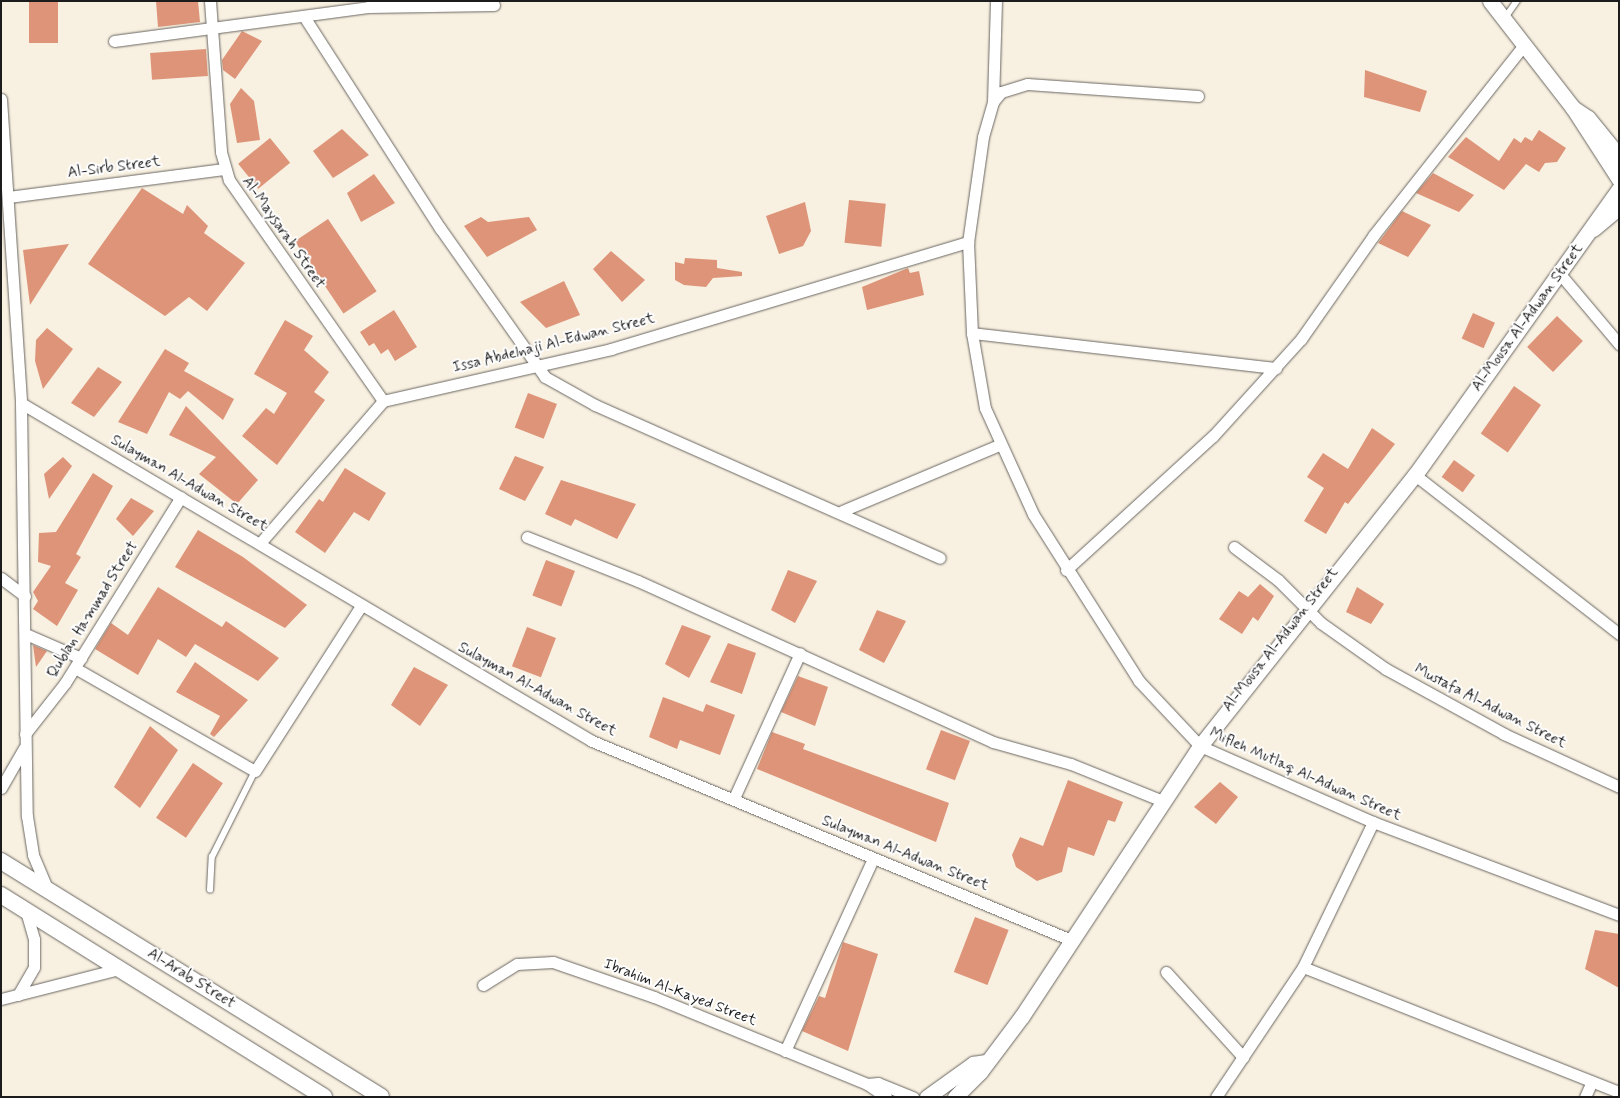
<!DOCTYPE html>
<html>
<head>
<meta charset="utf-8">
<style>
  body { margin:0 }
  #map { position:relative; width:1620px; height:1098px; overflow:hidden; background:#f8f0e1; font-family:Mynerve,sans-serif }
  div>[style] { position:absolute }
  [style*='--x'] { left:calc(var(--x)*1px); top:calc(var(--y)*1px); width:calc(var(--w)*1px); rotate:calc(var(--a)*1deg) }
  .building>* { inset:0; background:#dd9478; transform-origin:0 0 }
  .roads { filter:drop-shadow(0 0 1px #696661) drop-shadow(0 0 1px #696661) }
  .service>* { height:5.5px; margin:-2.75px; padding:0 2.75px; transform-origin:2.75px; border-radius:2.75px; background:#fff }
  .minor>* { height:11px; margin:-5.5px; padding:0 5.5px; transform-origin:5.5px; border-radius:5.5px; background:#fff }
  .tertiary>* { height:15px; margin:-7.5px; padding:0 7.5px; transform-origin:7.5px; border-radius:7.5px; background:#fff }
  .secondary>* { height:16px; margin:-8px; padding:0 8px; transform-origin:8px; border-radius:8px; background:#fff }
  span { translate:-50% -50%; white-space:nowrap; text-align:center; line-height:1.15; -webkit-text-stroke:4px #fff; paint-order:stroke }
  .street-label { font-size:15px; color:#1c1c1c }
  .frame { position:absolute; inset:0; border:2px solid #1c1c1c; pointer-events:none }
</style>
</head>
<body>
<div id="map">
  <div class="building">
    <div style="left:29px;top:1px;width:29px;height:42px"></div>
    <div style="clip-path:polygon(156px 1px,198px 1px,200px 22px,158px 27px)"></div>
    <div style="clip-path:polygon(242px 31px,262px 41px,235px 79px,223px 70px,222px 60px)"></div>
    <div style="left:206px;top:49px;width:27px;height:56px;rotate:86deg"></div>
    <div style="clip-path:polygon(1365px 70px,1427px 91px,1420px 112px,1364px 97px)"></div>
    <div style="clip-path:polygon(241px 88px,254px 101px,260px 140px,237px 143px,230px 104px)"></div>
    <div style="clip-path:polygon(342px 129px,369px 155px,333px 178px,313px 151px)"></div>
    <div style="clip-path:polygon(1539px 130px,1566px 148px,1557px 162px,1545px 163px,1539px 172px,1526px 164px,1504px 190px,1448px 157px,1466px 137px,1499px 161px,1514px 138px,1521px 143px,1525px 137px,1532px 141px)"></div>
    <div style="left:270px;top:138px;width:32px;height:41px;rotate:51deg"></div>
    <div style="clip-path:polygon(1433px 173px,1474px 195px,1459px 212px,1416px 193px)"></div>
    <div style="clip-path:polygon(374px 174px,395px 203px,361px 222px,347px 193px)"></div>
    <div style="clip-path:polygon(142px 188px,183px 214px,187px 205px,208px 226px,204px 233px,245px 263px,207px 311px,189px 297px,165px 316px,88px 264px)"></div>
    <div style="left:849px;top:200px;width:37px;height:43px;rotate:6deg"></div>
    <div style="clip-path:polygon(805px 202px,811px 231px,803px 246px,779px 254px,766px 216px)"></div>
    <div style="clip-path:polygon(1402px 211px,1431px 225px,1408px 257px,1378px 243px)"></div>
    <div style="clip-path:polygon(481px 217px,488px 222px,529px 217px,537px 230px,487px 257px,464px 226px)"></div>
    <div style="left:328px;top:219px;width:87px;height:40px;rotate:56deg"></div>
    <div style="clip-path:polygon(69px 244px,30px 305px,23px 250px)"></div>
    <div style="clip-path:polygon(611px 251px,645px 280px,622px 302px,593px 269px)"></div>
    <div style="clip-path:polygon(685px 258px,717px 260px,717px 268px,742px 272px,742px 276px,713px 278px,706px 287px,684px 285px,675px 280px,675px 262px,684px 264px)"></div>
    <div style="clip-path:polygon(908px 268px,910px 273px,919px 271px,924px 295px,867px 310px,862px 287px)"></div>
    <div style="clip-path:polygon(564px 281px,580px 315px,546px 328px,520px 302px)"></div>
    <div style="clip-path:polygon(394px 310px,417px 347px,395px 361px,388px 349px,381px 354px,374px 343px,369px 346px,360px 332px)"></div>
    <div style="left:1473px;top:313px;width:24px;height:28px;rotate:24deg"></div>
    <div style="left:1557px;top:316px;width:36px;height:43px;rotate:44deg"></div>
    <div style="clip-path:polygon(285px 320px,313px 336px,304px 350px,329px 372px,314px 392px,325px 400px,277px 465px,242px 436px,266px 408px,274px 414px,287px 393px,254px 374px)"></div>
    <div style="clip-path:polygon(47px 328px,73px 349px,43px 389px,35px 361px,36px 340px)"></div>
    <div style="clip-path:polygon(165px 349px,189px 363px,184px 371px,234px 399px,223px 420px,188px 391px,180px 399px,169px 392px,147px 434px,118px 422px)"></div>
    <div style="clip-path:polygon(98px 367px,122px 382px,94px 417px,71px 403px)"></div>
    <div style="left:1514px;top:386px;width:33px;height:58px;rotate:35deg"></div>
    <div style="left:528px;top:393px;width:31px;height:37px;rotate:21deg"></div>
    <div style="clip-path:polygon(186px 406px,258px 480px,237px 504px,199px 474px,216px 457px,169px 435px)"></div>
    <div style="clip-path:polygon(1372px 428px,1395px 444px,1348px 504px,1345px 502px,1326px 534px,1304px 521px,1324px 488px,1307px 477px,1323px 453px,1348px 469px)"></div>
    <div style="clip-path:polygon(515px 456px,544px 467px,525px 501px,499px 489px)"></div>
    <div style="clip-path:polygon(63px 457px,72px 466px,49px 499px,44px 474px)"></div>
    <div style="left:1454px;top:460px;width:26px;height:21px;rotate:36deg"></div>
    <div style="clip-path:polygon(345px 468px,386px 493px,369px 521px,354px 512px,325px 553px,295px 532px,319px 499px,323px 502px)"></div>
    <div style="clip-path:polygon(93px 473px,113px 486px,76px 554px,81px 557px,65px 583px,78px 590px,57px 626px,33px 609px,38px 601px,33px 592px,51px 566px,38px 562px,39px 533px,56px 532px)"></div>
    <div style="clip-path:polygon(561px 480px,636px 504px,617px 539px,575px 519px,571px 526px,545px 514px)"></div>
    <div style="clip-path:polygon(131px 498px,154px 511px,133px 536px,116px 519px)"></div>
    <div style="clip-path:polygon(198px 530px,243px 557px,307px 605px,285px 628px,175px 567px)"></div>
    <div style="left:546px;top:560px;width:31px;height:38px;rotate:21deg"></div>
    <div style="clip-path:polygon(788px 570px,817px 581px,795px 623px,771px 610px)"></div>
    <div style="clip-path:polygon(1260px 584px,1274px 596px,1258px 621px,1253px 617px,1242px 634px,1219px 619px,1239px 591px,1248px 597px)"></div>
    <div style="clip-path:polygon(158px 587px,222px 627px,226px 621px,279px 658px,258px 681px,195px 644px,186px 657px,158px 639px,138px 675px,95px 649px,111px 623px,128px 635px)"></div>
    <div style="clip-path:polygon(1357px 587px,1384px 604px,1371px 624px,1346px 612px)"></div>
    <div style="clip-path:polygon(877px 610px,906px 621px,884px 663px,859px 650px)"></div>
    <div style="clip-path:polygon(682px 625px,711px 636px,689px 678px,665px 664px)"></div>
    <div style="left:527px;top:627px;width:31px;height:42px;rotate:21deg"></div>
    <div style="clip-path:polygon(728px 643px,756px 653px,742px 694px,710px 682px)"></div>
    <div style="clip-path:polygon(33px 645px,47px 651px,36px 667px)"></div>
    <div style="clip-path:polygon(195px 662px,248px 700px,214px 737px,210px 734px,220px 716px,176px 692px)"></div>
    <div style="clip-path:polygon(414px 667px,448px 685px,420px 726px,391px 705px)"></div>
    <div style="clip-path:polygon(798px 676px,828px 687px,815px 726px,781px 712px)"></div>
    <div style="clip-path:polygon(663px 697px,703px 712px,706px 704px,735px 715px,720px 755px,680px 740px,677px 749px,649px 737px)"></div>
    <div style="clip-path:polygon(150px 726px,178px 750px,140px 808px,114px 787px)"></div>
    <div style="left:941px;top:730px;width:31px;height:42px;rotate:21deg"></div>
    <div style="clip-path:polygon(772px 732px,805px 744px,803px 749px,949px 803px,936px 842px,757px 769px)"></div>
    <div style="left:193px;top:763px;width:36px;height:66px;rotate:34deg"></div>
    <div style="clip-path:polygon(1068px 780px,1123px 802px,1115px 822px,1108px 820px,1094px 856px,1068px 847px,1062px 872px,1037px 881px,1016px 867px,1012px 855px,1020px 837px,1043px 846px)"></div>
    <div style="clip-path:polygon(1220px 782px,1238px 797px,1216px 824px,1194px 807px)"></div>
    <div style="left:975px;top:917px;width:36px;height:59px;rotate:21deg"></div>
    <div style="clip-path:polygon(1595px 930px,1619px 934px,1619px 988px,1585px 969px)"></div>
    <div style="clip-path:polygon(843px 942px,878px 954px,848px 1051px,802px 1031px,819px 996px,825px 998px)"></div>
  </div>
  <div class="roads">
    <div class="service">
      <div style="--x:1505;--y:18;--w:21;--a:-55"></div>
      <div style="--x:210;--y:890;--w:33;--a:-87"></div>
      <div style="--x:212;--y:857;--w:96;--a:-63.4"></div>
    </div>
    <div class="minor">
      <div style="--x:210;--y:1;--w:151;--a:85.8"></div>
      <div style="--x:221;--y:152;--w:29;--a:74"></div>
      <div style="--x:229;--y:180;--w:269;--a:55.1"></div>
      <div style="--x:305;--y:18;--w:250;--a:57.3"></div>
      <div style="--x:440;--y:228;--w:182;--a:54.8"></div>
      <div style="--x:545;--y:377;--w:57;--a:29.2"></div>
      <div style="--x:595;--y:405;--w:377;--a:23.9"></div>
      <div style="--x:114;--y:41;--w:256;--a:-7.6"></div>
      <div style="--x:368;--y:7;--w:126;--a:-0.9"></div>
      <div style="--x:1198;--y:96;--w:171;--a:-176"></div>
      <div style="--x:1027;--y:84;--w:27;--a:163"></div>
      <div style="--x:1001;--y:92;--w:13;--a:129"></div>
      <div style="--x:993;--y:102;--w:36;--a:106"></div>
      <div style="--x:983;--y:137;--w:106;--a:98.1"></div>
      <div style="--x:968;--y:242;--w:91;--a:87.5"></div>
      <div style="--x:972;--y:333;--w:76;--a:80.2"></div>
      <div style="--x:985;--y:408;--w:116;--a:65.6"></div>
      <div style="--x:1033;--y:514;--w:198;--a:57.6"></div>
      <div style="--x:1139;--y:681;--w:89;--a:46.8"></div>
      <div style="--x:1200;--y:746;--w:189;--a:23.7"></div>
      <div style="--x:1373;--y:822;--w:263;--a:20.7"></div>
      <div style="--x:1;--y:99;--w:305;--a:86.2"></div>
      <div style="--x:21;--y:403;--w:413;--a:89.2"></div>
      <div style="--x:27;--y:816;--w:39;--a:81"></div>
      <div style="--x:33;--y:855;--w:34;--a:67"></div>
      <div style="--x:993;--y:102;--w:101;--a:-88.3"></div>
      <div style="--x:8;--y:197;--w:218;--a:-7.4"></div>
      <div style="--x:1560;--y:274;--w:92;--a:49.9"></div>
      <div style="--x:972;--y:333;--w:306;--a:6.6"></div>
      <div style="--x:21;--y:403;--w:664;--a:30.62"></div>
      <div style="--x:592;--y:741;--w:519;--a:22.56"></div>
      <div style="--x:1415;--y:475;--w:259;--a:37.9"></div>
      <div style="--x:842;--y:511;--w:170;--a:-22.8"></div>
      <div style="--x:527;--y:537;--w:119;--a:21.6"></div>
      <div style="--x:638;--y:581;--w:390;--a:24.4"></div>
      <div style="--x:993;--y:742;--w:81;--a:15.8"></div>
      <div style="--x:1071;--y:764;--w:96;--a:22"></div>
      <div style="--x:261;--y:542;--w:186;--a:-49.1"></div>
      <div style="--x:383;--y:401;--w:234;--a:-12.8"></div>
      <div style="--x:611;--y:349;--w:373;--a:-16.7"></div>
      <div style="--x:1234;--y:547;--w:55;--a:36.9"></div>
      <div style="--x:1278;--y:580;--w:61;--a:45"></div>
      <div style="--x:1321;--y:623;--w:80;--a:35.3"></div>
      <div style="--x:1386;--y:669;--w:135;--a:28.8"></div>
      <div style="--x:1504;--y:734;--w:127;--a:24.7"></div>
      <div style="--x:1066;--y:570;--w:199;--a:-42.4"></div>
      <div style="--x:1213;--y:436;--w:131;--a:-47.8"></div>
      <div style="--x:1301;--y:339;--w:126;--a:-55"></div>
      <div style="--x:1373;--y:236;--w:243;--a:-51.7"></div>
      <div style="--x:1;--y:578;--w:30;--a:37"></div>
      <div style="--x:28;--y:635;--w:58;--a:23.5"></div>
      <div style="--x:75;--y:668;--w:207;--a:29.8"></div>
      <div style="--x:255;--y:771;--w:196;--a:-57.3"></div>
      <div style="--x:25;--y:734;--w:65;--a:-51.9"></div>
      <div style="--x:65;--y:683;--w:219;--a:-58.1"></div>
      <div style="--x:1;--y:788;--w:46;--a:-60.1"></div>
      <div style="--x:734;--y:798;--w:159;--a:-65.5"></div>
      <div style="--x:1303;--y:967;--w:340;--a:21.6"></div>
      <div style="--x:1166;--y:972;--w:115;--a:47.8"></div>
      <div style="--x:483;--y:985;--w:40;--a:-32"></div>
      <div style="--x:517;--y:964;--w:36;--a:-3"></div>
      <div style="--x:553;--y:962;--w:107;--a:19.1"></div>
      <div style="--x:654;--y:997;--w:230;--a:22.2"></div>
      <div style="--x:867;--y:1084;--w:23;--a:34"></div>
      <div style="--x:18;--y:995;--w:32;--a:-60"></div>
      <div style="--x:34;--y:967;--w:28;--a:-90"></div>
      <div style="--x:34;--y:939;--w:29;--a:-106"></div>
      <div style="--x:1;--y:999;--w:122;--a:-14.3"></div>
      <div style="--x:785;--y:1051;--w:211;--a:-65.4"></div>
      <div style="--x:867;--y:1084;--w:11;--a:-5"></div>
      <div style="--x:878;--y:1083;--w:38;--a:22"></div>
      <div style="--x:1216;--y:1097;--w:156;--a:-56.2"></div>
      <div style="--x:1303;--y:967;--w:161;--a:-64.2"></div>
      <div style="--x:1585;--y:1097;--w:17;--a:-66"></div>
    </div>
    <div class="tertiary">
      <div style="--x:1490;--y:1;--w:135;--a:52.2"></div>
      <div style="--x:1573;--y:108;--w:85;--a:57.1"></div>
      <div style="--x:1573;--y:108;--w:18;--a:34"></div>
      <div style="--x:1588;--y:118;--w:49;--a:50.8"></div>
      <div style="--x:1593;--y:229;--w:34;--a:-40"></div>
      <div style="--x:927;--y:1097;--w:57;--a:-35.7"></div>
      <div style="--x:973;--y:1064;--w:13;--a:-9"></div>
      <div style="--x:955;--y:1097;--w:35;--a:-45"></div>
      <div style="--x:980;--y:1072;--w:70;--a:-53.1"></div>
      <div style="--x:1022;--y:1016;--w:323;--a:-56.6"></div>
      <div style="--x:1200;--y:746;--w:346;--a:-51.6"></div>
      <div style="--x:1415;--y:475;--w:351;--a:-54.5"></div>
    </div>
    <div class="secondary">
      <div style="--x:1;--y:861;--w:447;--a:31.8"></div>
      <div style="--x:1;--y:895;--w:381;--a:32"></div>
    </div>
  </div>
  <div class="street-label">
    <span style="left:114px;top:168px;rotate:-7deg">Al-Sirb Street</span>
    <span style="left:283px;top:233px;rotate:55deg">Al-Maysarah Street</span>
    <span style="left:1528px;top:318px;rotate:-54deg">Al-Mousa Al-Adwan Street</span>
    <span style="left:554px;top:344px;rotate:-14deg">Issa Abdelnaji Al-Edwan Street</span>
    <span style="left:189px;top:484px;rotate:30deg">Sulayman Al-Adwan Street</span>
    <span style="left:93px;top:610px;rotate:-58deg">Qublan Hammad Street</span>
    <span style="left:1281px;top:640px;rotate:-52deg">Al-Mousa Al-Adwan Street</span>
    <span style="left:537px;top:690px;rotate:29deg">Sulayman Al-Adwan Street</span>
    <span style="left:1490px;top:707px;rotate:27deg">Mustafa Al-Adwan Street</span>
    <span style="left:1305px;top:775px;rotate:24deg">Mifleh Mutlaq Al-Adwan Street</span>
    <span style="left:905px;top:854px;rotate:22deg">Sulayman Al-Adwan Street</span>
    <span style="left:191px;top:979px;rotate:32deg">Al-Arab Street</span>
    <span style="left:680px;top:993px;rotate:21deg">Ibrahim Al-Kayed Street</span>
  </div>
  <div class="frame"></div>
</div>
</body>
</html>
